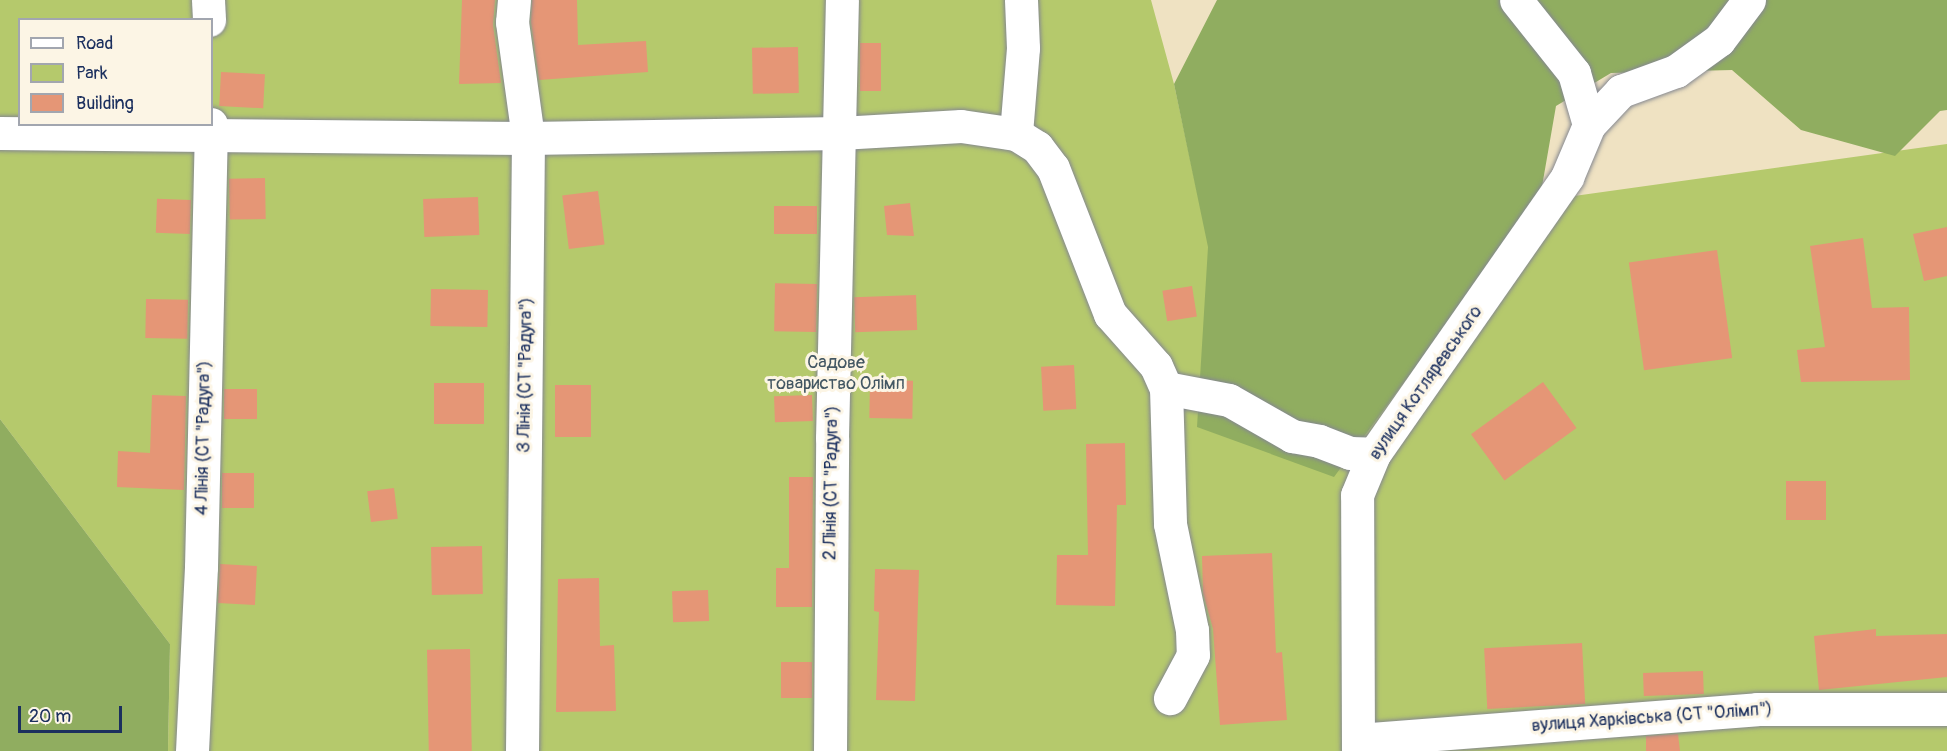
<!DOCTYPE html>
<html>
<head>
<meta charset="utf-8">
<style>
  body { margin:0 }
  #map { position:relative; width:1947px; height:751px; overflow:hidden; background:#efe2c2; font-family:Pangolin,sans-serif }
  div>[style] { position:absolute }
  [style*='--x'] { left:calc(var(--x)*1px); top:calc(var(--y)*1px); width:calc(var(--w)*1px); rotate:calc(var(--a)*1deg) }
  .green>* { inset:0; background:#b5c96c }
  .forest>* { inset:0; background:#90ad60 }
  .building>* { inset:0; background:#e59676; transform-origin:0 0 }
  .roads { filter:drop-shadow(0 0 2px #858890) drop-shadow(0 0 2px #858890) }
  .street>* { height:33px; margin:-16.5px; padding:0 16.5px; transform-origin:16.5px; border-radius:16.5px; background:#fff }
  span { translate:-50% -50%; white-space:nowrap; text-align:center; line-height:1.15; -webkit-text-stroke:6px #fcf5e5; paint-order:stroke }
  .park-label { font-size:18px; color:#425662 }
  .street-label { font-size:18px; color:#1b2f5e }
  .legend { position:absolute; left:18px; top:18px; width:195px; height:108px; box-sizing:border-box; background:#fcf5e5; border:2px solid #a2a6af; margin:0; padding:8px 10px; list-style:none; font-size:18px; color:#1b2f5e }
  .legend li { display:flex; align-items:center; gap:12px; height:30px }
  .legend b { width:30px; border:2px solid #a2a6af }
  .scale { position:absolute; left:18px; top:706px; width:104px; height:27px; box-sizing:border-box; border:3px solid #1b2f5e; border-top:0; padding-left:8px; font-size:18px; line-height:21px; white-space:nowrap; color:#1b2f5e; -webkit-text-stroke:4px #fcf5e5; paint-order:stroke }
</style>
</head>
<body>
<div id="map">
  <div class="green">
    <div style="clip-path:polygon(evenodd,0 0,1151px 0,1174px 84px,1209px 247px,1947px 144px,1947px 751px,168px 751px,170px 644px,0 419px,0 0,20px 20px,212px 20px,212px 124px,20px 124px,20px 20px)"></div>
  </div>
  <div class="forest">
    <div style="clip-path:polygon(1217px 0,1947px 0,1947px 110px,1940px 111px,1895px 156px,1801px 130px,1732px 70px,1611px 73px,1556px 106px,1540px 198px,1334px 477px,1197px 427px,1208px 247px,1174px 84px)"></div>
    <div style="clip-path:polygon(0 419px,170px 644px,168px 751px,0 751px)"></div>
  </div>
  <div class="building">
    <div style="clip-path:polygon(462px 0,495px 0,493px 25px,501px 83px,459px 84px)"></div>
    <div style="clip-path:polygon(532px 0,577px 0,578px 45px,646px 41px,648px 72px,539px 80px,531px 22px)"></div>
    <div style="left:860px;top:43px;width:21px;height:48px"></div>
    <div style="left:798px;top:47px;width:46px;height:46px;rotate:89deg"></div>
    <div style="left:221px;top:72px;width:44px;height:34px;rotate:3deg"></div>
    <div style="left:265px;top:178px;width:41px;height:36px;rotate:89deg"></div>
    <div style="left:598px;top:191px;width:54px;height:36px;rotate:83deg"></div>
    <div style="left:478px;top:197px;width:38px;height:55px;rotate:88deg"></div>
    <div style="left:191px;top:200px;width:34px;height:34px;rotate:92deg"></div>
    <div style="clip-path:polygon(910px 203px,914px 236px,887px 235px,884px 206px)"></div>
    <div style="left:774px;top:206px;width:43px;height:28px"></div>
    <div style="clip-path:polygon(1947px 227px,1947px 276px,1924px 281px,1913px 234px)"></div>
    <div style="clip-path:polygon(1863px 238px,1872px 308px,1909px 307px,1910px 380px,1801px 382px,1797px 350px,1825px 347px,1810px 246px)"></div>
    <div style="left:1717px;top:250px;width:109px;height:89px;rotate:82deg"></div>
    <div style="left:817px;top:284px;width:48px;height:42px;rotate:91deg"></div>
    <div style="left:1192px;top:286px;width:31px;height:30px;rotate:81deg"></div>
    <div style="left:431px;top:289px;width:57px;height:37px;rotate:1deg"></div>
    <div style="left:916px;top:295px;width:35px;height:62px;rotate:88deg"></div>
    <div style="left:146px;top:299px;width:42px;height:39px;rotate:1deg"></div>
    <div style="left:1074px;top:365px;width:44px;height:33px;rotate:87deg"></div>
    <div style="left:870px;top:380px;width:43px;height:38px;rotate:1deg"></div>
    <div style="left:1543px;top:382px;width:57px;height:89px;rotate:54deg"></div>
    <div style="left:434px;top:383px;width:50px;height:41px"></div>
    <div style="left:555px;top:385px;width:36px;height:52px"></div>
    <div style="left:257px;top:389px;width:30px;height:33px;rotate:90deg"></div>
    <div style="clip-path:polygon(152px 395px,186px 396px,184px 490px,117px 487px,118px 451px,150px 453px)"></div>
    <div style="left:812px;top:395px;width:26px;height:38px;rotate:88deg"></div>
    <div style="clip-path:polygon(1125px 443px,1126px 505px,1117px 505px,1115px 606px,1056px 605px,1057px 555px,1088px 555px,1086px 444px)"></div>
    <div style="left:222px;top:473px;width:32px;height:35px"></div>
    <div style="clip-path:polygon(789px 477px,813px 477px,812px 607px,776px 607px,776px 568px,789px 568px)"></div>
    <div style="left:1826px;top:481px;width:39px;height:40px;rotate:90deg"></div>
    <div style="left:394px;top:488px;width:31px;height:27px;rotate:83deg"></div>
    <div style="left:482px;top:546px;width:48px;height:51px;rotate:89deg"></div>
    <div style="clip-path:polygon(1272px 553px,1276px 653px,1282px 652px,1287px 720px,1220px 725px,1213px 629px,1203px 593px,1202px 556px)"></div>
    <div style="left:220px;top:564px;width:37px;height:39px;rotate:3deg"></div>
    <div style="clip-path:polygon(875px 569px,919px 570px,915px 701px,876px 700px,879px 612px,874px 611px)"></div>
    <div style="clip-path:polygon(599px 578px,600px 646px,614px 645px,616px 711px,556px 712px,558px 579px)"></div>
    <div style="left:708px;top:590px;width:31px;height:36px;rotate:88deg"></div>
    <div style="clip-path:polygon(1876px 629px,1876px 636px,1947px 634px,1947px 677px,1819px 690px,1814px 636px)"></div>
    <div style="left:1582px;top:643px;width:61px;height:98px;rotate:87deg"></div>
    <div style="left:470px;top:649px;width:102px;height:43px;rotate:89deg"></div>
    <div style="left:812px;top:662px;width:36px;height:31px;rotate:90deg"></div>
    <div style="left:1703px;top:671px;width:23px;height:60px;rotate:88deg"></div>
    <div style="clip-path:polygon(1678px 734px,1680px 751px,1646px 751px,1646px 736px)"></div>
  </div>
  <div class="roads">
    <div class="street">
      <div style="--x:208;--y:0;--w:20;--a:87"></div>
      <div style="--x:514;--y:0;--w:22;--a:95"></div>
      <div style="--x:512;--y:22;--w:117;--a:82.1"></div>
      <div style="--x:528;--y:138;--w:613;--a:90.56"></div>
      <div style="--x:1021;--y:0;--w:48;--a:87.6"></div>
      <div style="--x:1023;--y:48;--w:86;--a:94.7"></div>
      <div style="--x:1016;--y:134;--w:25;--a:32"></div>
      <div style="--x:1037;--y:147;--w:26;--a:53"></div>
      <div style="--x:1053;--y:168;--w:157;--a:68.7"></div>
      <div style="--x:1110;--y:314;--w:69;--a:48.5"></div>
      <div style="--x:1156;--y:366;--w:24;--a:66"></div>
      <div style="--x:1166;--y:388;--w:136;--a:88.3"></div>
      <div style="--x:1170;--y:524;--w:108;--a:78.3"></div>
      <div style="--x:1192;--y:630;--w:25;--a:88"></div>
      <div style="--x:1193;--y:655;--w:49;--a:118.1"></div>
      <div style="--x:1589;--y:125;--w:47;--a:-46.7"></div>
      <div style="--x:1621;--y:91;--w:59;--a:-20"></div>
      <div style="--x:1676;--y:71;--w:53;--a:-35.8"></div>
      <div style="--x:1719;--y:40;--w:50;--a:-53.1"></div>
      <div style="--x:0;--y:133;--w:528;--a:0.54"></div>
      <div style="--x:528;--y:138;--w:312;--a:-0.9"></div>
      <div style="--x:840;--y:133;--w:121;--a:-3.3"></div>
      <div style="--x:961;--y:126;--w:56;--a:8.3"></div>
      <div style="--x:1166;--y:388;--w:64;--a:10.8"></div>
      <div style="--x:1229;--y:400;--w:73;--a:29.7"></div>
      <div style="--x:1292;--y:436;--w:27;--a:10"></div>
      <div style="--x:1319;--y:441;--w:33;--a:21"></div>
      <div style="--x:1350;--y:453;--w:24;--a:2"></div>
      <div style="--x:1358;--y:740;--w:400;--a:-4.4"></div>
      <div style="--x:1757;--y:709;--w:190;--a:0"></div>
      <div style="--x:192;--y:751;--w:184;--a:-87.2"></div>
      <div style="--x:201;--y:567;--w:443;--a:-88.7"></div>
      <div style="--x:830;--y:751;--w:313;--a:-89.6"></div>
      <div style="--x:832;--y:438;--w:438;--a:-88.7"></div>
      <div style="--x:1358;--y:751;--w:256;--a:-90.2"></div>
      <div style="--x:1357;--y:495;--w:44;--a:-67.5"></div>
      <div style="--x:1374;--y:454;--w:338;--a:-55.1"></div>
      <div style="--x:1567;--y:177;--w:56;--a:-67.1"></div>
      <div style="--x:1589;--y:125;--w:54;--a:-106.1"></div>
      <div style="--x:1574;--y:73;--w:93;--a:-128.5"></div>
    </div>
  </div>
  <div class="park-label">
    <span style="left:836px;top:374px">Садове<br>товариство Олімп</span>
  </div>
  <div class="street-label">
    <span style="left:526px;top:375px;rotate:-89deg">З Лінія (СТ "Радуга")</span>
    <span style="left:1426px;top:383px;rotate:-55deg">вулиця Котляревського</span>
    <span style="left:204px;top:438px;rotate:-89deg">4 Лінія (СТ "Радуга")</span>
    <span style="left:832px;top:483px;rotate:-89deg">2 Лінія (СТ "Радуга")</span>
    <span style="left:1652px;top:718px;rotate:-4deg">вулиця Харківська (СТ "Олімп")</span>
  </div>
  <ul class="legend">
  <li><b style="height:8px;background:#fff"></b>Road</li>
  <li><b style="height:16px;background:#b5c96c"></b>Park</li>
  <li><b style="height:16px;background:#e59676"></b>Building</li>
  </ul>
  <div class="scale">20 m</div>
</div>
</body>
</html>
